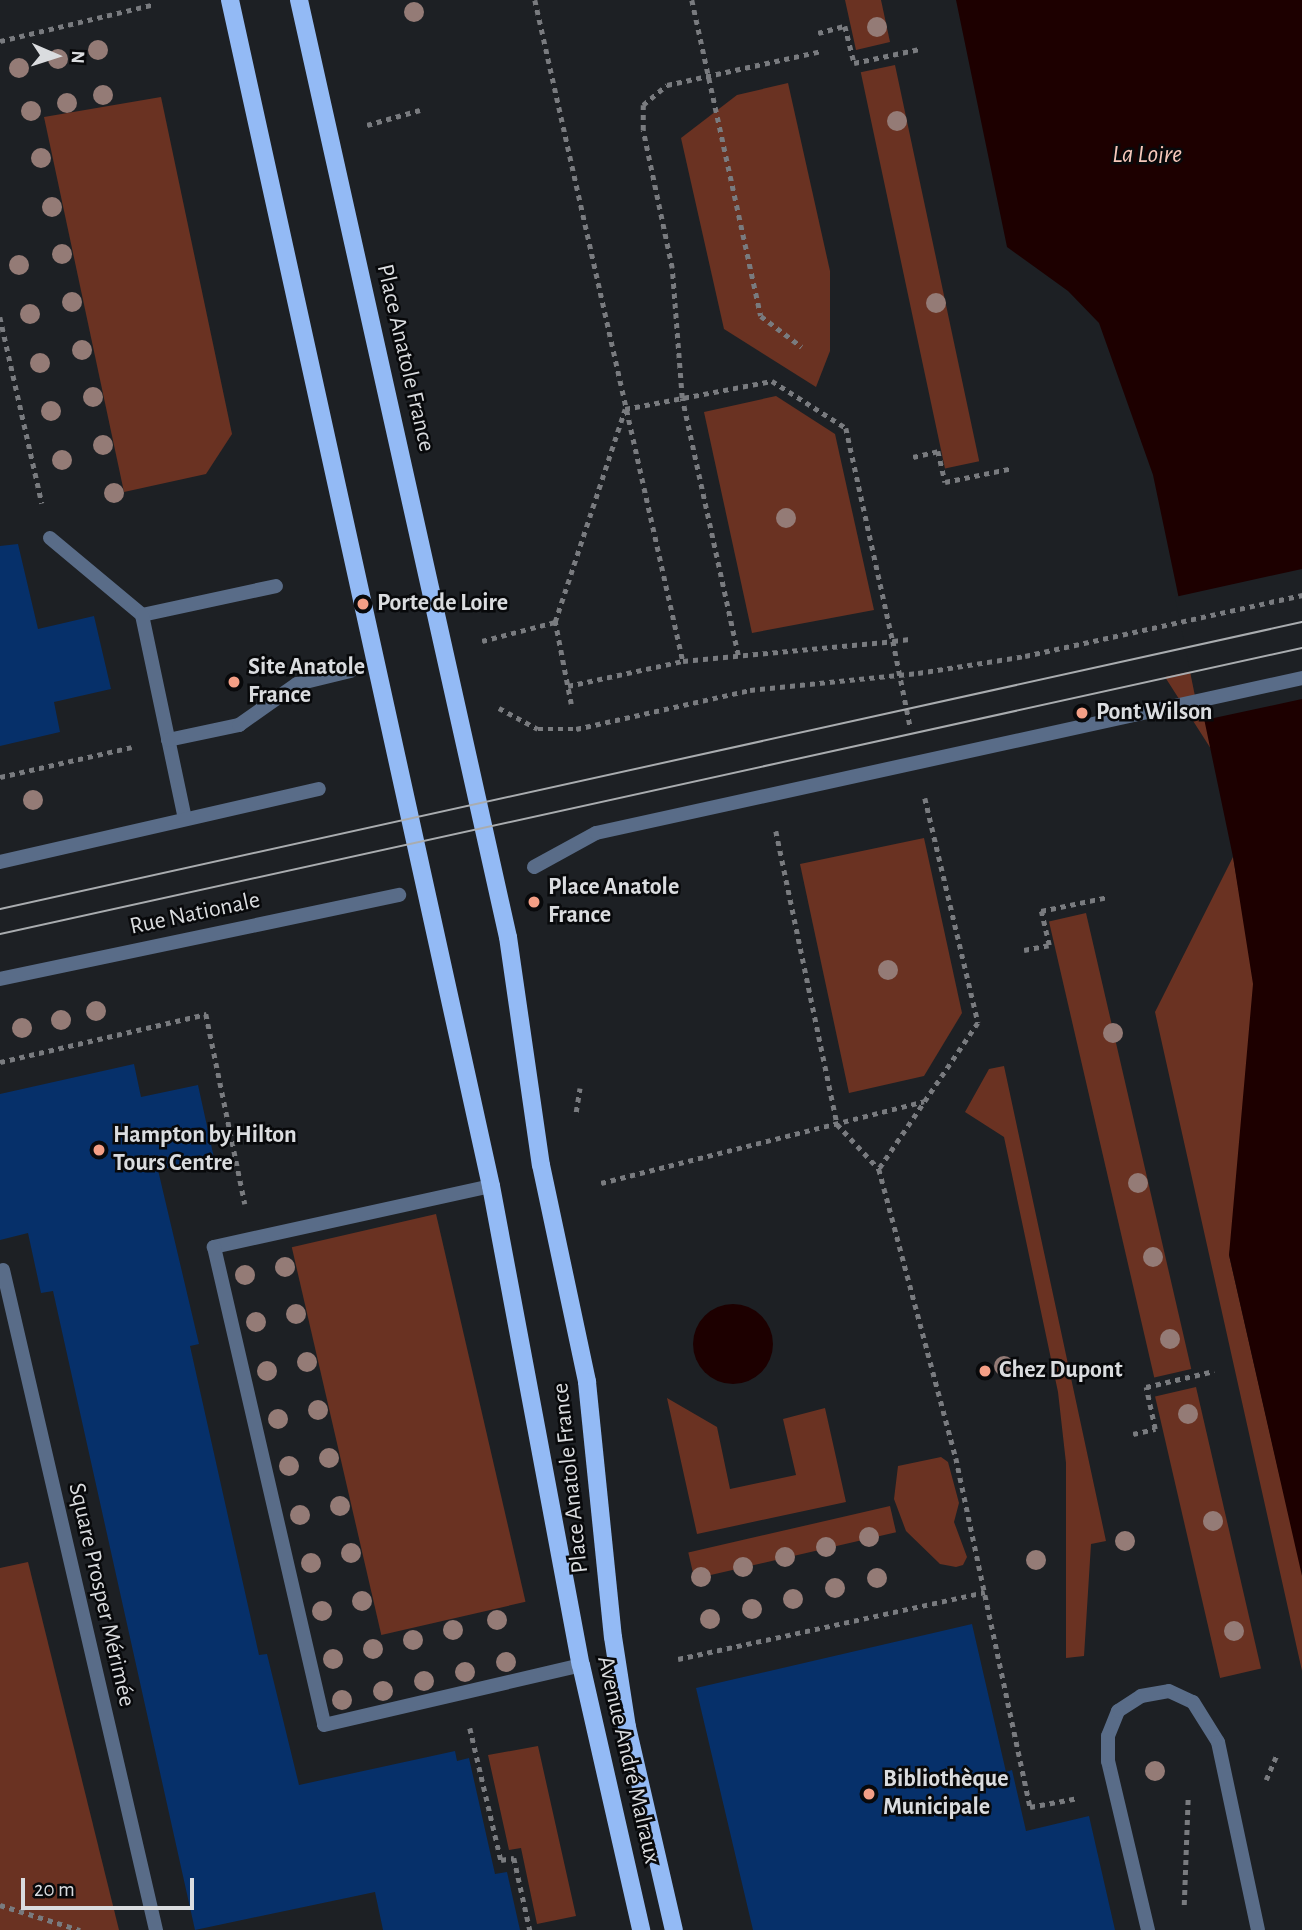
<!DOCTYPE html>
<html>
<head>
<meta charset="utf-8">
<style>
  body { margin:0 }
  #map { position:relative; width:1302px; height:1930px; overflow:hidden; background:#1d2024; font-family:"Alegreya Sans",sans-serif }
  div>[style] { position:absolute }
  [style*='--x'] { left:calc(var(--x)*1px); top:calc(var(--y)*1px); width:calc(var(--w)*1px); rotate:calc(var(--a)*1deg) }
  .green>* { inset:0; background:#6a3222; transform-origin:0 0 }
  .water>* { inset:0; background:#1d0000 }
  .round { border-radius:50% }
  .pier>* { inset:0; background:#1d2024 }
  .building>* { inset:0; background:#06306a }
  .path>* { height:4.5px; margin-top:-2.25px; transform-origin:0; background:repeating-linear-gradient(90deg,#797b7f 0 5px,transparent 0 10px) }
  .service>* { height:14px; margin:-7px; padding:0 7px; transform-origin:7px; border-radius:7px; background:#596c88 }
  .pedestrian>* { height:14px; margin:-7px; padding:0 7px; transform-origin:7px; border-radius:7px; background:#596c88 }
  .primary>* { height:18px; margin:-9px; padding:0 9px; transform-origin:9px; border-radius:9px; background:#93baf5 }
  .tram>* { height:2px; margin:-1px; padding:0 1px; transform-origin:1px; border-radius:1px; background:#a9acaf }
  .trees>* { width:20px; height:20px; margin:-10px; border-radius:50%; background:#947b76 }
  .dots>* { width:19px; height:19px; translate:-50% -50%; box-sizing:border-box; border:4px solid #08090b; border-radius:50% }
  span { translate:-50% -50%; white-space:nowrap; text-align:center; line-height:1.15; -webkit-text-stroke:5px #08090b; paint-order:stroke }
  .street-label { font-size:24px; color:#dadcdf }
  .poi-label { font-size:24px; color:#dadcdf; font-weight:700 }
  .left { translate:0 -50%; text-align:left }
  .water-label { font-size:26px; color:#f7c8bb; font-style:italic }
  .north { position:absolute; left:21px; top:21px; width:70px; height:70px; -webkit-text-stroke:5px #08090b; paint-order:stroke; rotate:93deg; font-size:19px; font-weight:700; line-height:28px; text-align:center; color:#dadcdf }
  .north::after { content:''; display:block; margin:auto; width:24px; height:32px; background:#dadcdf; clip-path:polygon(50% 0,100% 100%,50% 72%,0 100%) }
  .scale { position:absolute; left:21px; top:1878px; width:173px; height:32px; box-sizing:border-box; border:4px solid #dadcdf; border-top:0; padding-left:9px; font-size:21px; line-height:24px; white-space:nowrap; color:#dadcdf; -webkit-text-stroke:5px #08090b; paint-order:stroke }
</style>
</head>
<body>
<div id="map">
  <div class="green">
    <div style="clip-path:polygon(845px 0,881px 0,890px 42px,856px 50px)"></div>
    <div style="left:895px;top:65px;width:405px;height:35px;rotate:78deg"></div>
    <div style="clip-path:polygon(788px 83px,830px 271px,830px 351px,816px 387px,724px 329px,681px 138px,737px 95px)"></div>
    <div style="clip-path:polygon(161px 97px,232px 434px,206px 474px,124px 492px,44px 117px)"></div>
    <div style="clip-path:polygon(776px 396px,835px 434px,874px 610px,752px 633px,704px 412px)"></div>
    <div style="clip-path:polygon(evenodd,1302px 648px,1302px 1671px,1155px 1012px,1233px 857px,1244px 920px,1273px 846px,1165px 677px,1302px 648px,1232px 1239px,1282px 1486px,1229px 1255px,1232px 1239px)"></div>
    <div style="clip-path:polygon(924px 838px,962px 1013px,924px 1076px,849px 1093px,800px 864px)"></div>
    <div style="left:1086px;top:913px;width:468px;height:38px;rotate:77deg"></div>
    <div style="clip-path:polygon(1004px 1066px,1106px 1541px,1091px 1544px,1084px 1656px,1066px 1658px,1066px 1463px,1058px 1392px,1004px 1137px,965px 1112px,989px 1069px)"></div>
    <div style="left:436px;top:1214px;width:398px;height:148px;rotate:77deg"></div>
    <div style="left:1196px;top:1387px;width:289px;height:42px;rotate:77deg"></div>
    <div style="clip-path:polygon(667px 1398px,717px 1427px,730px 1489px,796px 1475px,783px 1419px,825px 1408px,846px 1502px,697px 1534px)"></div>
    <div style="clip-path:polygon(941px 1457px,948px 1462px,959px 1503px,954px 1522px,967px 1557px,963px 1565px,956px 1567px,940px 1564px,906px 1531px,894px 1499px,898px 1466px)"></div>
    <div style="left:890px;top:1506px;width:27px;height:207px;rotate:77deg"></div>
    <div style="clip-path:polygon(28px 1562px,119px 1930px,0 1930px,0 1568px)"></div>
    <div style="clip-path:polygon(538px 1746px,576px 1916px,537px 1924px,521px 1848px,509px 1850px,488px 1755px)"></div>
  </div>
  <div class="water">
    <div style="clip-path:polygon(956px 0,1302px 0,1302px 1576px,1229px 1255px,1253px 984px,1233px 857px,1153px 475px,1099px 323px,1068px 291px,1007px 247px)"></div>
    <div class="round" style="left:693px;top:1304px;width:80px;height:80px"></div>
  </div>
  <div class="pier">
    <div style="clip-path:polygon(1302px 569px,1302px 699px,1200px 721px,1175px 597px)"></div>
  </div>
  <div class="building">
    <div style="clip-path:polygon(18px 544px,38px 629px,94px 616px,111px 689px,54px 702px,60px 732px,0 746px,0 546px)"></div>
    <div style="clip-path:polygon(134px 1064px,141px 1097px,198px 1085px,214px 1158px,158px 1170px,199px 1344px,190px 1346px,259px 1655px,267px 1654px,299px 1785px,455px 1751px,457px 1761px,469px 1758px,495px 1874px,507px 1872px,520px 1930px,383px 1930px,375px 1892px,195px 1930px,53px 1291px,41px 1293px,28px 1233px,0 1240px,0 1094px)"></div>
    <div style="clip-path:polygon(972px 1624px,1006px 1772px,1012px 1770px,1026px 1831px,1089px 1816px,1115px 1930px,753px 1930px,696px 1688px)"></div>
  </div>
  <div class="path">
    <div style="--x:535;--y:0;--w:677;--a:77.38"></div>
    <div style="--x:692;--y:0;--w:323;--a:77.7"></div>
    <div style="--x:761;--y:316;--w:51;--a:37.1"></div>
    <div style="--x:818;--y:33;--w:28;--a:-15"></div>
    <div style="--x:845;--y:26;--w:38;--a:76"></div>
    <div style="--x:854;--y:63;--w:67;--a:-12"></div>
    <div style="--x:0;--y:41;--w:159;--a:-13.4"></div>
    <div style="--x:367;--y:125;--w:55;--a:-15.8"></div>
    <div style="--x:0;--y:317;--w:191;--a:77.3"></div>
    <div style="--x:913;--y:457;--w:26;--a:-13"></div>
    <div style="--x:938;--y:451;--w:32;--a:77"></div>
    <div style="--x:945;--y:482;--w:69;--a:-11.6"></div>
    <div style="--x:482;--y:641;--w:75;--a:-14.6"></div>
    <div style="--x:738;--y:655;--w:263;--a:-102.3"></div>
    <div style="--x:682;--y:398;--w:130;--a:-94.4"></div>
    <div style="--x:672;--y:268;--w:141;--a:-101.9"></div>
    <div style="--x:643;--y:130;--w:25;--a:-90"></div>
    <div style="--x:643;--y:105;--w:31;--a:-40"></div>
    <div style="--x:667;--y:85;--w:159;--a:-12.4"></div>
    <div style="--x:568;--y:686;--w:118;--a:-12.3"></div>
    <div style="--x:683;--y:661;--w:211;--a:-5.4"></div>
    <div style="--x:893;--y:641;--w:86;--a:78.6"></div>
    <div style="--x:571;--y:704;--w:84;--a:-101"></div>
    <div style="--x:555;--y:622;--w:224;--a:-71.8"></div>
    <div style="--x:625;--y:409;--w:150;--a:-10.8"></div>
    <div style="--x:772;--y:381;--w:88;--a:32.4"></div>
    <div style="--x:846;--y:428;--w:218;--a:77.6"></div>
    <div style="--x:893;--y:641;--w:17;--a:-7"></div>
    <div style="--x:499;--y:708;--w:44;--a:28.3"></div>
    <div style="--x:538;--y:729;--w:38;--a:0"></div>
    <div style="--x:576;--y:729;--w:178;--a:-12.6"></div>
    <div style="--x:750;--y:690;--w:169;--a:-5.8"></div>
    <div style="--x:918;--y:673;--w:108;--a:-9"></div>
    <div style="--x:1025;--y:656;--w:284;--a:-12.4"></div>
    <div style="--x:0;--y:777;--w:135;--a:-12.8"></div>
    <div style="--x:925;--y:798;--w:231;--a:76.7"></div>
    <div style="--x:978;--y:1023;--w:176;--a:124.1"></div>
    <div style="--x:879;--y:1169;--w:299;--a:75.1"></div>
    <div style="--x:956;--y:1458;--w:357;--a:78"></div>
    <div style="--x:1030;--y:1807;--w:49;--a:-10.6"></div>
    <div style="--x:776;--y:831;--w:299;--a:78.2"></div>
    <div style="--x:837;--y:1124;--w:62;--a:47"></div>
    <div style="--x:1024;--y:950;--w:25;--a:-11"></div>
    <div style="--x:1049;--y:945;--w:35;--a:-103"></div>
    <div style="--x:1041;--y:911;--w:68;--a:-11.8"></div>
    <div style="--x:0;--y:1062;--w:212;--a:-13.1"></div>
    <div style="--x:206;--y:1014;--w:194;--a:78.4"></div>
    <div style="--x:576;--y:1112;--w:24;--a:-81"></div>
    <div style="--x:601;--y:1183;--w:333;--a:-14.2"></div>
    <div style="--x:1133;--y:1434;--w:23;--a:-13"></div>
    <div style="--x:1155;--y:1429;--w:43;--a:-102.1"></div>
    <div style="--x:1146;--y:1387;--w:70;--a:-13.2"></div>
    <div style="--x:678;--y:1659;--w:314;--a:-12.3"></div>
    <div style="--x:470;--y:1728;--w:136;--a:76.8"></div>
    <div style="--x:501;--y:1860;--w:13;--a:-9"></div>
    <div style="--x:514;--y:1858;--w:74;--a:77.5"></div>
    <div style="--x:1266;--y:1780;--w:26;--a:-67"></div>
    <div style="--x:0;--y:1905;--w:84;--a:17.4"></div>
    <div style="--x:1184;--y:1905;--w:107;--a:-87.9"></div>
  </div>
  <div class="service">
    <div style="--x:491;--y:1186;--w:284;--a:167.6"></div>
    <div style="--x:214;--y:1247;--w:490;--a:77"></div>
    <div style="--x:324;--y:1725;--w:264;--a:-13.1"></div>
    <div style="--x:3;--y:1270;--w:678;--a:76.95"></div>
    <div style="--x:1148;--y:1930;--w:174;--a:-103.3"></div>
    <div style="--x:1108;--y:1761;--w:25;--a:-90"></div>
    <div style="--x:1108;--y:1736;--w:27;--a:-68"></div>
    <div style="--x:1118;--y:1711;--w:27;--a:-33"></div>
    <div style="--x:1141;--y:1696;--w:28;--a:-10"></div>
    <div style="--x:1169;--y:1691;--w:26;--a:25"></div>
    <div style="--x:1193;--y:1702;--w:47;--a:58"></div>
    <div style="--x:1218;--y:1742;--w:192;--a:78"></div>
  </div>
  <div class="pedestrian">
    <div style="--x:50;--y:538;--w:120;--a:39.9"></div>
    <div style="--x:142;--y:615;--w:137;--a:-12.2"></div>
    <div style="--x:142;--y:615;--w:208;--a:78.1"></div>
    <div style="--x:168;--y:740;--w:73;--a:-11.9"></div>
    <div style="--x:239;--y:725;--w:71;--a:-35.3"></div>
    <div style="--x:297;--y:684;--w:55;--a:-13.8"></div>
    <div style="--x:0;--y:862;--w:327;--a:-12.9"></div>
    <div style="--x:534;--y:867;--w:71;--a:-28.7"></div>
    <div style="--x:596;--y:833;--w:723;--a:-12.38"></div>
    <div style="--x:0;--y:979;--w:408;--a:-11.9"></div>
  </div>
  <div class="primary">
    <div style="--x:230;--y:0;--w:1214;--a:77.59"></div>
    <div style="--x:491;--y:1186;--w:487;--a:79.4"></div>
    <div style="--x:581;--y:1665;--w:272;--a:77.2"></div>
    <div style="--x:299;--y:0;--w:960;--a:77.43"></div>
    <div style="--x:508;--y:937;--w:230;--a:81.8"></div>
    <div style="--x:541;--y:1165;--w:222;--a:78"></div>
    <div style="--x:587;--y:1382;--w:256;--a:84.2"></div>
    <div style="--x:613;--y:1637;--w:91;--a:81.2"></div>
    <div style="--x:627;--y:1727;--w:208;--a:77"></div>
  </div>
  <div class="tram">
    <div style="--x:0;--y:909;--w:1333;--a:-12.43"></div>
    <div style="--x:0;--y:934;--w:1333;--a:-12.39"></div>
  </div>
  <div class="trees">
    <div style="left:414px;top:12px"></div>
    <div style="left:877px;top:27px"></div>
    <div style="left:98px;top:50px"></div>
    <div style="left:58px;top:59px"></div>
    <div style="left:19px;top:68px"></div>
    <div style="left:103px;top:95px"></div>
    <div style="left:67px;top:103px"></div>
    <div style="left:31px;top:111px"></div>
    <div style="left:897px;top:121px"></div>
    <div style="left:41px;top:158px"></div>
    <div style="left:52px;top:207px"></div>
    <div style="left:62px;top:254px"></div>
    <div style="left:19px;top:265px"></div>
    <div style="left:72px;top:302px"></div>
    <div style="left:936px;top:303px"></div>
    <div style="left:30px;top:314px"></div>
    <div style="left:82px;top:350px"></div>
    <div style="left:40px;top:363px"></div>
    <div style="left:93px;top:397px"></div>
    <div style="left:51px;top:411px"></div>
    <div style="left:103px;top:445px"></div>
    <div style="left:62px;top:460px"></div>
    <div style="left:114px;top:493px"></div>
    <div style="left:786px;top:518px"></div>
    <div style="left:33px;top:800px"></div>
    <div style="left:888px;top:970px"></div>
    <div style="left:96px;top:1011px"></div>
    <div style="left:61px;top:1020px"></div>
    <div style="left:22px;top:1028px"></div>
    <div style="left:1113px;top:1033px"></div>
    <div style="left:1138px;top:1183px"></div>
    <div style="left:1153px;top:1257px"></div>
    <div style="left:285px;top:1267px"></div>
    <div style="left:245px;top:1275px"></div>
    <div style="left:296px;top:1314px"></div>
    <div style="left:256px;top:1322px"></div>
    <div style="left:1170px;top:1339px"></div>
    <div style="left:307px;top:1362px"></div>
    <div style="left:1004px;top:1366px"></div>
    <div style="left:267px;top:1371px"></div>
    <div style="left:318px;top:1410px"></div>
    <div style="left:1188px;top:1414px"></div>
    <div style="left:278px;top:1419px"></div>
    <div style="left:329px;top:1458px"></div>
    <div style="left:289px;top:1466px"></div>
    <div style="left:340px;top:1506px"></div>
    <div style="left:300px;top:1515px"></div>
    <div style="left:1213px;top:1521px"></div>
    <div style="left:869px;top:1537px"></div>
    <div style="left:1125px;top:1541px"></div>
    <div style="left:826px;top:1547px"></div>
    <div style="left:351px;top:1553px"></div>
    <div style="left:785px;top:1557px"></div>
    <div style="left:1036px;top:1560px"></div>
    <div style="left:311px;top:1563px"></div>
    <div style="left:743px;top:1567px"></div>
    <div style="left:701px;top:1577px"></div>
    <div style="left:877px;top:1578px"></div>
    <div style="left:835px;top:1588px"></div>
    <div style="left:793px;top:1599px"></div>
    <div style="left:362px;top:1601px"></div>
    <div style="left:752px;top:1609px"></div>
    <div style="left:322px;top:1611px"></div>
    <div style="left:710px;top:1619px"></div>
    <div style="left:497px;top:1620px"></div>
    <div style="left:453px;top:1630px"></div>
    <div style="left:1234px;top:1631px"></div>
    <div style="left:413px;top:1640px"></div>
    <div style="left:373px;top:1649px"></div>
    <div style="left:333px;top:1659px"></div>
    <div style="left:506px;top:1662px"></div>
    <div style="left:465px;top:1672px"></div>
    <div style="left:424px;top:1681px"></div>
    <div style="left:383px;top:1691px"></div>
    <div style="left:342px;top:1700px"></div>
    <div style="left:1155px;top:1771px"></div>
  </div>
  <div class="dots">
    <div style="left:363px;top:604px;background:#f49f86"></div>
    <div style="left:234px;top:682px;background:#f49f86"></div>
    <div style="left:1082px;top:713px;background:#f49f86"></div>
    <div style="left:534px;top:902px;background:#f49f86"></div>
    <div style="left:99px;top:1150px;background:#f49f86"></div>
    <div style="left:985px;top:1371px;background:#f49f86"></div>
    <div style="left:869px;top:1794px;background:#f49f86"></div>
  </div>
  <div class="street-label">
    <span style="left:405px;top:358px;rotate:77deg">Place Anatole France</span>
    <span style="left:195px;top:914px;rotate:-12deg">Rue Nationale</span>
    <span style="left:571px;top:1478px;rotate:-96deg">Place Anatole France</span>
    <span style="left:101px;top:1595px;rotate:77deg">Square Prosper Mérimée</span>
    <span style="left:628px;top:1760px;rotate:77deg">Avenue André Malraux</span>
  </div>
  <div class="poi-label">
    <span class="left" style="left:377px;top:604px">Porte de Loire</span>
    <span class="left" style="left:248px;top:682px">Site Anatole<br>France</span>
    <span class="left" style="left:1096px;top:713px">Pont Wilson</span>
    <span class="left" style="left:548px;top:902px">Place Anatole<br>France</span>
    <span class="left" style="left:113px;top:1150px">Hampton by Hilton<br>Tours Centre</span>
    <span class="left" style="left:999px;top:1371px">Chez Dupont</span>
    <span class="left" style="left:883px;top:1794px">Bibliothèque<br>Municipale</span>
  </div>
  <div class="water-label">
    <span style="left:1147px;top:155px">La Loire</span>
  </div>
  <div class="north">N</div>
  <div class="scale">20 m</div>
</div>
</body>
</html>
